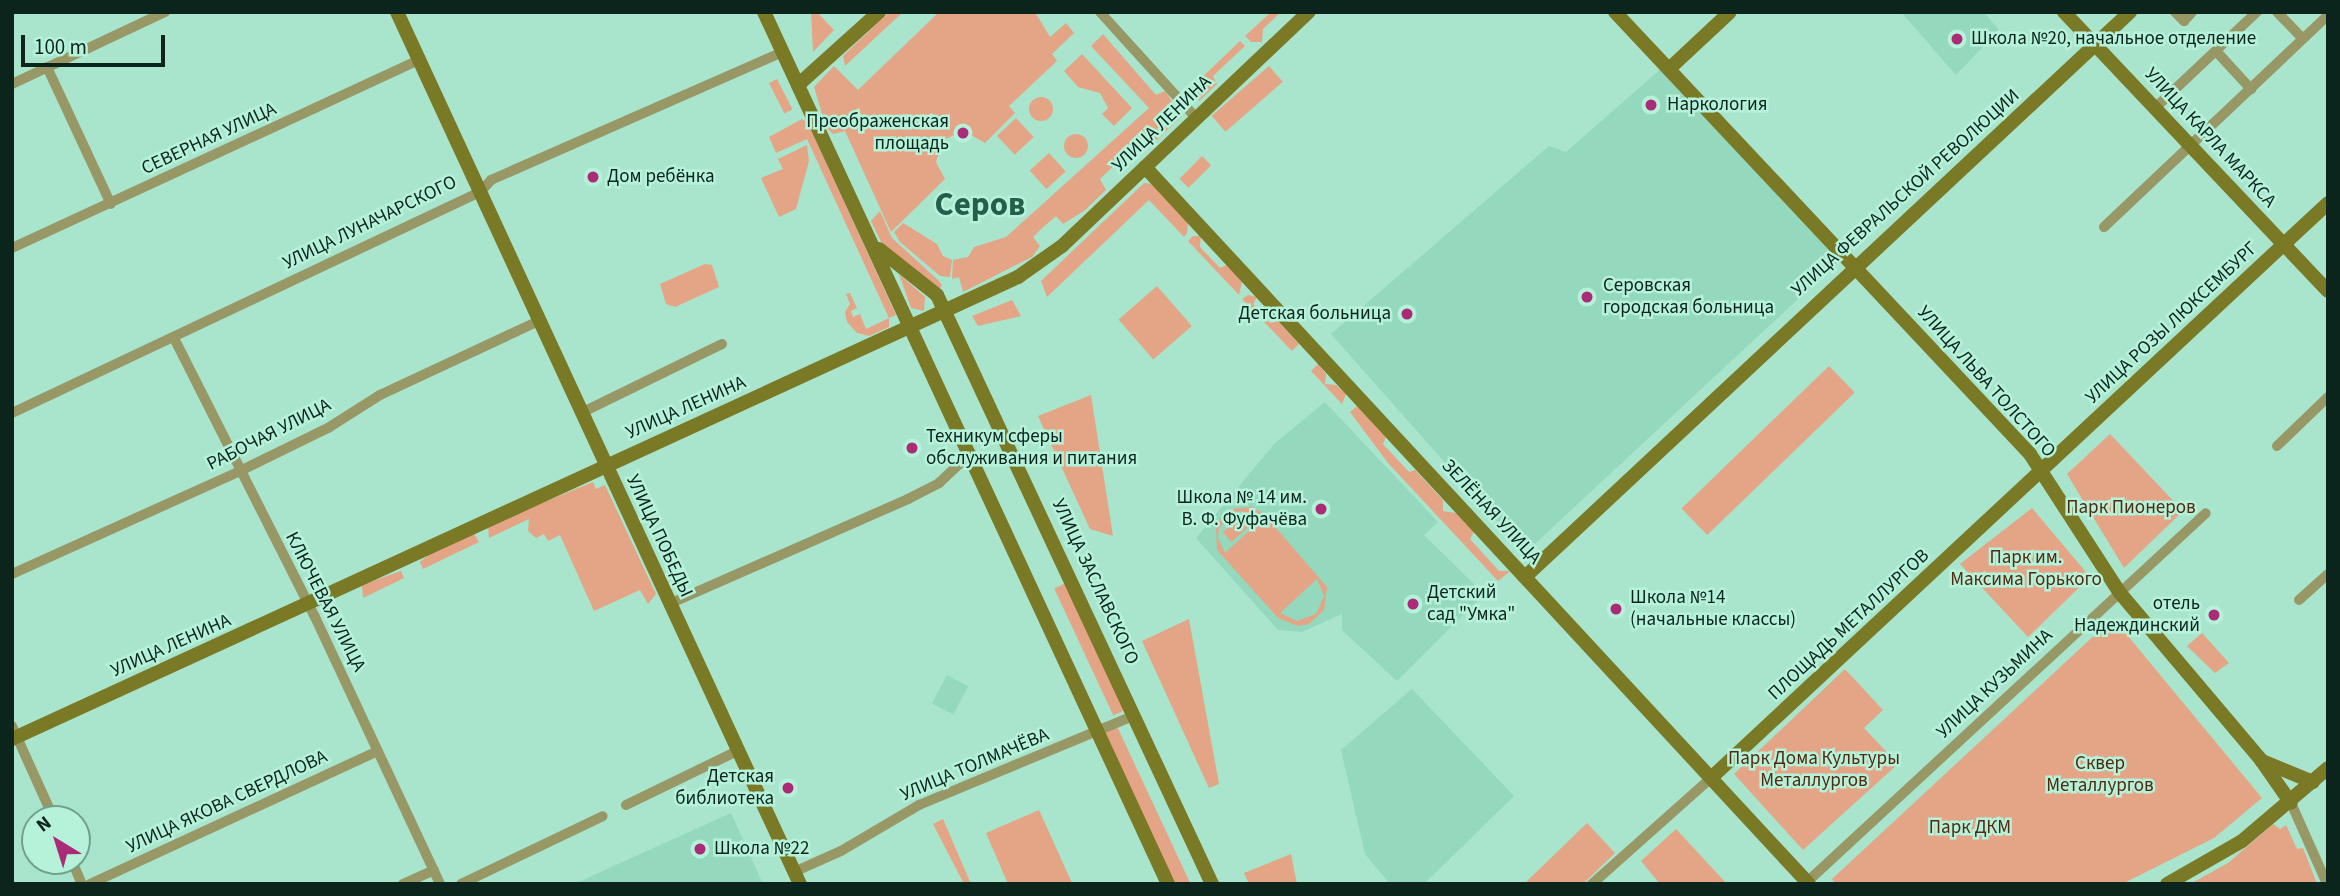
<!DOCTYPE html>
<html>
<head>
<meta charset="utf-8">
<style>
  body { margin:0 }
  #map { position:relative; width:2340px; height:896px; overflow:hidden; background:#a9e5cd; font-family:"Source Sans 3",sans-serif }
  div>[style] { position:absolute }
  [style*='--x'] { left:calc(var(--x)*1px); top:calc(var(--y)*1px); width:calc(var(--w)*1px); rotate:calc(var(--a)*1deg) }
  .built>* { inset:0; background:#94d8be; transform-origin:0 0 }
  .green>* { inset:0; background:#e3a585; transform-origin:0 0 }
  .round { border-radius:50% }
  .street>* { height:10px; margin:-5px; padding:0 5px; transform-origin:5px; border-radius:5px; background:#979866 }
  .secondary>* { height:14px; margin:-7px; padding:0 7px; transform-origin:7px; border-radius:7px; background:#7a7926 }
  .dots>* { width:19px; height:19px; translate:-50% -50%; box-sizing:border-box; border:4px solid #b6f2da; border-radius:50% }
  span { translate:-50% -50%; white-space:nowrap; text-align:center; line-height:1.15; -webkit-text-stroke:5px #b6f2da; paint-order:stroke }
  .poi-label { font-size:19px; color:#0c251c }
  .left { translate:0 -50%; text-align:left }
  .right { translate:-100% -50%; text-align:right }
  .street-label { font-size:19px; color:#0c251c }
  .park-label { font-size:19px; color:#532910 }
  .town-label { font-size:33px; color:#255f4c; font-weight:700 }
  .frame { position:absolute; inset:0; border:14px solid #0c251c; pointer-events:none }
  .north { position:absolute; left:21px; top:805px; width:70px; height:70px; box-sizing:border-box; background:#b6f2da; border:2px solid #72a08e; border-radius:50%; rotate:322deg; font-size:19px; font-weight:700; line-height:28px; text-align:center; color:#0c251c }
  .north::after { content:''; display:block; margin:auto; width:24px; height:32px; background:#ab2b78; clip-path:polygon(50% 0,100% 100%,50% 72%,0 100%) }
  .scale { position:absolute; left:21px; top:35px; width:144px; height:32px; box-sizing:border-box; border:4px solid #0c251c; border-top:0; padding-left:9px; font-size:21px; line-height:24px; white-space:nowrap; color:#0c251c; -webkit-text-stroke:5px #b6f2da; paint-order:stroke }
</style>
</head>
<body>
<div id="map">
  <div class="built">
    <div style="clip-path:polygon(1901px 12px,1989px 12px,1986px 15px,1999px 30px,1956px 75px)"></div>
    <div style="clip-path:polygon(1663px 67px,1840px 260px,1525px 553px,1331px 334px,1549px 146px,1566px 152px)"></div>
    <div style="clip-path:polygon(1325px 402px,1438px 522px,1424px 535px,1484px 594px,1397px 681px,1342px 630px,1342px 614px,1302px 632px,1278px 630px,1196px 538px,1274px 444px)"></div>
    <div style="left:947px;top:675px;width:24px;height:32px;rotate:28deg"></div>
    <div style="clip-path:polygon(1412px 689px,1514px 796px,1424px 884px,1390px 884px,1365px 854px,1341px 750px)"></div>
    <div style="clip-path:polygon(731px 813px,763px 884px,574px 884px)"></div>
  </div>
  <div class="green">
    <div style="clip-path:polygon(811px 12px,817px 12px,834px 30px,813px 52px)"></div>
    <div style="clip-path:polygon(889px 12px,903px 12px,845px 66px,843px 56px)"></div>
    <div style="clip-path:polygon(939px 12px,1035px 12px,1050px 37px,1066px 23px,1074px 33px,1052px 54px,1057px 61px,1009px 106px,1015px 113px,985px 143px,964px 131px,943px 140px,936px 162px,945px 179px,891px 232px,845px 131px,833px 134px,826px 127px,814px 87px,834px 66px,858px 90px)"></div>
    <div style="clip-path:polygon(1271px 12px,1281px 12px,1263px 29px,1262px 42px,1251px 42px,1245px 36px)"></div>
    <div style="clip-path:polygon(1103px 34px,1156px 95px,1165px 91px,1182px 116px,1157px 140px,1145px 136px,1100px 179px,1106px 190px,1084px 211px,1063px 224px,1056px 216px,1040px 230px,1033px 237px,1040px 246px,1032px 257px,963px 292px,959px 277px,952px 279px,953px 260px,968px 257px,974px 247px,1006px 237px,1149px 108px,1091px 46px)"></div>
    <div style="clip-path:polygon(1240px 41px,1245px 46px,1213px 76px,1217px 84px,1199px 101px,1189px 90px)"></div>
    <div style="clip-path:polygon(1082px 54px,1132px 108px,1114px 126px,1102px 114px,1108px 108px,1100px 93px,1078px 87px,1064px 71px)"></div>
    <div style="left:1269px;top:66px;width:21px;height:76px;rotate:49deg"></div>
    <div style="left:777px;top:79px;width:34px;height:9px;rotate:63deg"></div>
    <div class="round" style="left:1029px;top:97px;width:24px;height:24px"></div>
    <div style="left:1016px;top:118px;width:26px;height:26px;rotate:47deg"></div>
    <div style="clip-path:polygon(802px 119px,808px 123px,896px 315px,889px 318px,889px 327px,869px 336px,857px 333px,847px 322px,845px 312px,850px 304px,846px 294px,850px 293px,857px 308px,851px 311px,853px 317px,860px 314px,866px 329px,889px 318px,807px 139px,776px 153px,769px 137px)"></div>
    <div class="round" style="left:1064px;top:134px;width:24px;height:24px"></div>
    <div style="clip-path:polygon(807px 145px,809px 161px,796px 209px,779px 217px,761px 178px,783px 169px,778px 159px)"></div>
    <div style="left:1049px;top:153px;width:25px;height:26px;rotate:48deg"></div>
    <div style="left:1202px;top:156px;width:13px;height:32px;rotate:45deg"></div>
    <div style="clip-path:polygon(1144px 183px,1153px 184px,1188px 223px,1187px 233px,1184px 237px,1149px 200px,1047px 297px,1041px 281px)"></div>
    <div style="clip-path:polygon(880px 211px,892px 238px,938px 280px,942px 285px,939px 290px,883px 246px,871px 221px)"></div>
    <div style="clip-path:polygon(903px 223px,937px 244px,943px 256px,952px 260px,950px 277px,940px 276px,900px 242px,894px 232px)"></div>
    <div style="clip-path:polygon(1193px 236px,1201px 236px,1200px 247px,1220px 268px,1227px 265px,1242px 282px,1239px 295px,1188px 241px)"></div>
    <div style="clip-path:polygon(705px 264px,712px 265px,719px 287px,675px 307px,666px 304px,660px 284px)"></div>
    <div style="clip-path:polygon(899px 274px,925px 297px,924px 311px,911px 308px)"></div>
    <div style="left:1157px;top:286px;width:53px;height:51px;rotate:49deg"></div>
    <div style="clip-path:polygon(1248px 295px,1257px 297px,1253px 304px,1270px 323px,1278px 321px,1299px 344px,1292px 351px,1242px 299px)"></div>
    <div style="clip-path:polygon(1012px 300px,1021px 316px,978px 326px,972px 316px)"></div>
    <div style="clip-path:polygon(1318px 364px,1326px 374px,1325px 384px,1336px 385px,1346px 394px,1342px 404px,1311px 371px)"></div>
    <div style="left:1829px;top:366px;width:37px;height:205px;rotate:46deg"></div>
    <div style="clip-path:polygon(1091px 395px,1113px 536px,1090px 529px,1038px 416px)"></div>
    <div style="clip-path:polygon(1357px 406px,1386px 437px,1383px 444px,1409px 472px,1415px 470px,1443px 500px,1443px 511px,1456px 513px,1474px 532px,1470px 539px,1499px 571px,1510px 571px,1498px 581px,1388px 463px,1350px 412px)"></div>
    <div style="clip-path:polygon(2110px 434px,2183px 511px,2124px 568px,2067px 474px)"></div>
    <div style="clip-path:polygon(593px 482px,596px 489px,605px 485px,656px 594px,648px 604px,640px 590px,594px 611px,560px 535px,548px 541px,544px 534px,536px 538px,528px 531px,529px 519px,489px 538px,488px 525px)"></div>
    <div style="clip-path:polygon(evenodd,1252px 507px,1263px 513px,1327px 587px,1324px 610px,1309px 624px,1298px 626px,1278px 618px,1217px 550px,1216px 526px,1223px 515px,1230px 509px,1252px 507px,1242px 511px,1262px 519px,1225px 553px,1218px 538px,1219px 528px,1233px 513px,1242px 511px,1252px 507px,1317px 579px,1324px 596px,1316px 614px,1297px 621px,1280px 613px,1317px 579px)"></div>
    <div style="clip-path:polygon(2032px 508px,2090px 577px,2028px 637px,1960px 564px)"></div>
    <div style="left:1242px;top:515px;width:13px;height:26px;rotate:48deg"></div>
    <div style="clip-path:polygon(473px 532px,479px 542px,423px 569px,420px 562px,433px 551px)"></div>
    <div style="clip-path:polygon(401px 571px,404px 578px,363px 598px,362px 585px)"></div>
    <div style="left:1066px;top:583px;width:140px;height:13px;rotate:65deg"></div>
    <div style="clip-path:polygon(2113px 618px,2262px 798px,2214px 838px,2122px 884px,1836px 884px,1832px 879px)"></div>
    <div style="clip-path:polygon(1189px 619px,1219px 784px,1209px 788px,1142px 641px)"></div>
    <div style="clip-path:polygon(2202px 633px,2229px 663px,2215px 673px,2187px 646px)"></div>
    <div style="clip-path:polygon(1845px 669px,1883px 710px,1864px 728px,1898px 764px,1803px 850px,1734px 774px)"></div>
    <div style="left:1116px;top:724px;width:176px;height:20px;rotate:65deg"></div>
    <div style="clip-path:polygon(1039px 810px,1072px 883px,1072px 884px,1008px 884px,986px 833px)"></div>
    <div style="clip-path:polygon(943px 819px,971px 884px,964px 884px,933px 824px)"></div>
    <div style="clip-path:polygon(1587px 823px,1615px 853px,1583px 884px,1524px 884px)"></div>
    <div style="clip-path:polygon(2273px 824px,2280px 829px,2286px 825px,2297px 849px,2303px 848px,2317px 884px,2190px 884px,2228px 863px)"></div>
    <div style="clip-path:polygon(1676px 829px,1727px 884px,1660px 884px,1641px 861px)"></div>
    <div style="clip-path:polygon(1291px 854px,1297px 884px,1249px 884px,1244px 873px)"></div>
  </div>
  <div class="street">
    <div style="--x:1100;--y:12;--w:143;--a:47.8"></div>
    <div style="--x:2175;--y:12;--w:13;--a:45"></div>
    <div style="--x:2184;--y:21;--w:12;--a:-48"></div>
    <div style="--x:2277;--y:12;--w:37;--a:46"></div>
    <div style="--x:2216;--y:51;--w:52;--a:47.4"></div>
    <div style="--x:47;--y:67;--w:151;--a:65"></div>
    <div style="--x:12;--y:84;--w:169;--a:-25.2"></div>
    <div style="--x:2155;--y:108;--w:140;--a:-43.3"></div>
    <div style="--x:2104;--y:227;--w:308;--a:-43.4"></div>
    <div style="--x:12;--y:248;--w:448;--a:-24.8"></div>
    <div style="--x:174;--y:338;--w:313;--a:63.2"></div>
    <div style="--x:315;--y:617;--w:295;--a:64.9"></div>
    <div style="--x:12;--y:413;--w:518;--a:-25.28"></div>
    <div style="--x:480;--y:192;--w:16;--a:-47"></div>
    <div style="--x:491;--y:180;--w:319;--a:-23.7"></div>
    <div style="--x:581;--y:413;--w:157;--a:-26.1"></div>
    <div style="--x:2277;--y:446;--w:71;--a:-43.9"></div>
    <div style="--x:12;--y:574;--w:248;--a:-24.3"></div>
    <div style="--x:238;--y:472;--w:100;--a:-26.1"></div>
    <div style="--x:328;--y:428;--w:62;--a:-32.4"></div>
    <div style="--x:380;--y:395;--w:175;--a:-25"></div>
    <div style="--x:2299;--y:600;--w:39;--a:-42"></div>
    <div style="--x:669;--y:604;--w:261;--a:-23.7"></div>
    <div style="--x:908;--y:499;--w:35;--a:-27"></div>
    <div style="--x:939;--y:483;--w:44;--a:-43.2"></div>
    <div style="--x:12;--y:726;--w:102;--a:65.7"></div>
    <div style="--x:2291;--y:803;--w:89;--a:66"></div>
    <div style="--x:626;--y:805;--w:123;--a:-25.9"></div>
    <div style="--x:72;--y:861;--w:25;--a:67"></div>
    <div style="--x:794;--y:872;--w:51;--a:-24.1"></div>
    <div style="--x:841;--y:851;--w:91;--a:-30.5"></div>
    <div style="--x:919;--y:805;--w:234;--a:-22.6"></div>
    <div style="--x:1807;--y:882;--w:543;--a:-42.76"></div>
    <div style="--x:90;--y:884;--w:317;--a:-24.8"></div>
    <div style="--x:403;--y:884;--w:34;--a:-24"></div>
    <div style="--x:461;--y:884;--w:157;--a:-25.6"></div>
    <div style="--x:1592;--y:884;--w:159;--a:-41.7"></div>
  </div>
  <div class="secondary">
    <div style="--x:397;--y:12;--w:961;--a:65.2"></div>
    <div style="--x:764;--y:12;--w:961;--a:65.14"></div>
    <div style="--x:1615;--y:12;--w:606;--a:46.8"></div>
    <div style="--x:2030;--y:454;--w:166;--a:57.1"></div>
    <div style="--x:2120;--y:593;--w:219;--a:49.8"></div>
    <div style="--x:2261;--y:760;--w:52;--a:55.1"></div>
    <div style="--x:2064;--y:12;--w:384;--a:46.6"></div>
    <div style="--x:1669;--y:69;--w:83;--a:-43.1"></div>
    <div style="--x:798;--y:85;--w:109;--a:-42"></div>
    <div style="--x:1145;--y:167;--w:977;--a:47.2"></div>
    <div style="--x:879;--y:249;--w:74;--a:38.4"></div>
    <div style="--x:937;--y:295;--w:650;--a:64.97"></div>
    <div style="--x:1525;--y:577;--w:828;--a:-43.04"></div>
    <div style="--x:12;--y:739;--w:1107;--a:-24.67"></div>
    <div style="--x:1018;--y:277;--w:54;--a:-35.2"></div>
    <div style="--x:1062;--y:246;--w:340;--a:-43.5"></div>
    <div style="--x:2262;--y:761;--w:55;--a:22.4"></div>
    <div style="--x:1711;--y:778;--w:843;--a:-42.98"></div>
    <div style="--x:2167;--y:884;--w:86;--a:-29.8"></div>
    <div style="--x:2242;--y:841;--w:113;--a:-40.3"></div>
  </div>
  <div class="dots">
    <div style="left:1957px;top:39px;background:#ab2b78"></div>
    <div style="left:1651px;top:105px;background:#ab2b78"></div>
    <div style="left:963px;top:133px;background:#ab2b78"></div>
    <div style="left:593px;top:177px;background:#ab2b78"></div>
    <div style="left:1587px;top:297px;background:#ab2b78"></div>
    <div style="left:1407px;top:314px;background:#ab2b78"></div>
    <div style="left:912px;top:448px;background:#ab2b78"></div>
    <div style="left:1321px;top:509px;background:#ab2b78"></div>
    <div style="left:1413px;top:604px;background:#ab2b78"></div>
    <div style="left:1616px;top:609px;background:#ab2b78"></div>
    <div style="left:2214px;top:615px;background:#ab2b78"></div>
    <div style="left:788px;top:788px;background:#ab2b78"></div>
    <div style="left:700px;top:849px;background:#ab2b78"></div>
  </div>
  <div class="poi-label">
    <span class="left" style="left:1971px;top:39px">Школа №20, начальное отделение</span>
    <span class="left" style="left:1667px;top:105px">Наркология</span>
    <span class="right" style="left:949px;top:133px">Преображенская<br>площадь</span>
    <span class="left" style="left:607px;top:177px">Дом ребёнка</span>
    <span class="left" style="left:1603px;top:297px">Серовская<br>городская больница</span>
    <span class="right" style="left:1391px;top:314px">Детская больница</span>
    <span class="left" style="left:926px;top:448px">Техникум сферы<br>обслуживания и питания</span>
    <span class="right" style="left:1307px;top:509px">Школа № 14 им.<br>В. Ф. Фуфачёва</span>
    <span class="left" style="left:1427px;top:604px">Детский<br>сад "Умка"</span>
    <span class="left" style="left:1630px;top:609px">Школа №14<br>(начальные классы)</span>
    <span class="right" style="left:2200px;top:615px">отель<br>Надеждинский</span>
    <span class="right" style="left:774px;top:788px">Детская<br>библиотека</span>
    <span class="left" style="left:714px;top:849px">Школа №22</span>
  </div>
  <div class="street-label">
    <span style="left:1162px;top:124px;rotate:-44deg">УЛИЦА ЛЕНИНА</span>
    <span style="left:2210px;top:138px;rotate:47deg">УЛИЦА КАРЛА МАРКСА</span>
    <span style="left:209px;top:139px;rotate:-25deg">СЕВЕРНАЯ УЛИЦА</span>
    <span style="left:1906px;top:193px;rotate:-42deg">УЛИЦА ФЕВРАЛЬСКОЙ РЕВОЛЮЦИИ</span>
    <span style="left:370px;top:223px;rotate:-26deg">УЛИЦА ЛУНАЧАРСКОГО</span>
    <span style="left:2172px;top:323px;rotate:-43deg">УЛИЦА РОЗЫ ЛЮКСЕМБУРГ</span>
    <span style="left:1986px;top:382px;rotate:48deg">УЛИЦА ЛЬВА ТОЛСТОГО</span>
    <span style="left:686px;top:408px;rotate:-24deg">УЛИЦА ЛЕНИНА</span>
    <span style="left:269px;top:435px;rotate:-27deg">РАБОЧАЯ УЛИЦА</span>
    <span style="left:1491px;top:512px;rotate:47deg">ЗЕЛЁНАЯ УЛИЦА</span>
    <span style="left:659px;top:536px;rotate:65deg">УЛИЦА ПОБЕДЫ</span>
    <span style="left:1095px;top:582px;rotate:65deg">УЛИЦА ЗАСЛАВСКОГО</span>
    <span style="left:325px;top:602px;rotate:63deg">КЛЮЧЕВАЯ УЛИЦА</span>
    <span style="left:1849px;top:625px;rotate:-43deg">ПЛОЩАДЬ МЕТАЛЛУРГОВ</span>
    <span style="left:171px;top:646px;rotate:-24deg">УЛИЦА ЛЕНИНА</span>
    <span style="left:1995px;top:684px;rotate:-43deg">УЛИЦА КУЗЬМИНА</span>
    <span style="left:975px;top:765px;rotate:-23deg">УЛИЦА ТОЛМАЧЁВА</span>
    <span style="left:227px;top:802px;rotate:-25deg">УЛИЦА ЯКОВА СВЕРДЛОВА</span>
  </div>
  <div class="park-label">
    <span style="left:2131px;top:508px">Парк Пионеров</span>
    <span style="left:2026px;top:569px">Парк им.<br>Максима Горького</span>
    <span style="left:1814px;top:770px">Парк Дома Культуры<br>Металлургов</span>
    <span style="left:2100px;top:775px">Сквер<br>Металлургов</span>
    <span style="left:1970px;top:828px">Парк ДКМ</span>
  </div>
  <div class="town-label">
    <span style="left:980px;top:205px">Серов</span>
  </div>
  <div class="frame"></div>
  <div class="north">N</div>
  <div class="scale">100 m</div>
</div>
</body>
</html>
